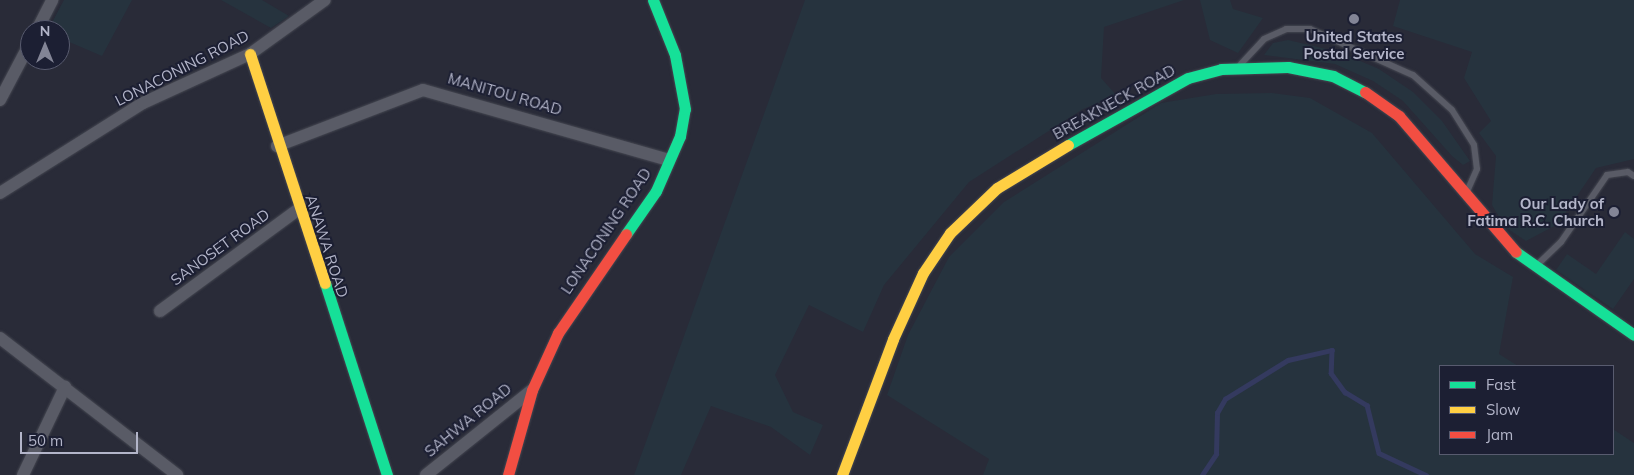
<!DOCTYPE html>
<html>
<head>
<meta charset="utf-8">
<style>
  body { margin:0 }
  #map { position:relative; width:1634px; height:475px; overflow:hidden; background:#292b38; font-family:Mulish,sans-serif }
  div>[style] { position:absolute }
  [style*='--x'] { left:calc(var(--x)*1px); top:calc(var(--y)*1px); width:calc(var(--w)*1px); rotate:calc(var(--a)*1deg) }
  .green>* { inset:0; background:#26333e }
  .stream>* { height:4.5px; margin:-2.25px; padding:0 2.25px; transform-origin:2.25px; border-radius:2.25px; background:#343a5f }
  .roads { filter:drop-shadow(0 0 1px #454751) drop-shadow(0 0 1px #454751) }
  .lane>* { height:6px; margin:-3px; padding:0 3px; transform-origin:3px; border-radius:3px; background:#595b66 }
  .street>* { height:12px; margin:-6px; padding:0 6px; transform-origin:6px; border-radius:6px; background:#595b66 }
  .fast>* { height:11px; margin:-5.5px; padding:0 5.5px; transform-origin:5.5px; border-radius:5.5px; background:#16e098 }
  .slow>* { height:11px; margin:-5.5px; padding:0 5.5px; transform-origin:5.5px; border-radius:5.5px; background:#ffcf43 }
  .jam>* { height:11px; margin:-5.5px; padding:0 5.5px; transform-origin:5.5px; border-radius:5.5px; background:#f24e42 }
  .dots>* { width:14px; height:14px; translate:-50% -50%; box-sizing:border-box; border:2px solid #1c1f33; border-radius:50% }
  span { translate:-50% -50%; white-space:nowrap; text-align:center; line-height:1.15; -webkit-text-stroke:4px #1c1f33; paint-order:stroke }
  .poi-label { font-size:15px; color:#b3b5c9; font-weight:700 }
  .right { translate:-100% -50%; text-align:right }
  .street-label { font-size:15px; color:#b3b5c9 }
  .legend { position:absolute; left:1439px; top:365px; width:175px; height:90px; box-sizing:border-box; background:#1c1f33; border:1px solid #585b6f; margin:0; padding:6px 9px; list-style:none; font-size:15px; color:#b3b5c9 }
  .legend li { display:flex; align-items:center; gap:10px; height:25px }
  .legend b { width:25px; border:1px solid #585b6f }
  .north { position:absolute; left:20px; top:20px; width:50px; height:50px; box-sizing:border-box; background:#1c1f33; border:1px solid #585b6f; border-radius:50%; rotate:0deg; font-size:14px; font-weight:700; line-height:20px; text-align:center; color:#b3b5c9 }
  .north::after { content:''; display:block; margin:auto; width:18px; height:22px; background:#838596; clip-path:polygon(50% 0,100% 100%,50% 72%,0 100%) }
  .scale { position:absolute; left:20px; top:432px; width:118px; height:22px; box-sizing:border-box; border:2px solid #b3b5c9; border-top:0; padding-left:6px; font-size:15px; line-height:18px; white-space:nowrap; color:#b3b5c9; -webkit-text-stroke:4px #1c1f33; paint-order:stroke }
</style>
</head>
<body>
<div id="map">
  <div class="green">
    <div style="clip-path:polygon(64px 0,132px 0,102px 56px,60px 38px,60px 30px,48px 30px)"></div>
    <div style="clip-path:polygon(221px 0,262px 0,289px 16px,271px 28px)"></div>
    <div style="clip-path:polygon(805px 0,1184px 0,1104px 27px,1101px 78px,1117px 96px,1083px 109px,969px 182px,884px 285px,863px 332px,809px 305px,775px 375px,793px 412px,823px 425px,810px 455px,771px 427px,711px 406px,681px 475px,634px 475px)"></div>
    <div style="clip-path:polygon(1200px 0,1230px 0,1233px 9px,1263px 18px,1238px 53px,1210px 40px)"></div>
    <div style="clip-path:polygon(1400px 0,1634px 0,1634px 159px,1596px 168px,1558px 224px,1526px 241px,1505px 227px,1492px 205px,1496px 156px,1479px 133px,1491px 121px,1464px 78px,1472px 52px,1393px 26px)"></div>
    <div style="clip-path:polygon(1288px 40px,1339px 52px,1379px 69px,1413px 92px,1442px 121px,1470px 161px,1463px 165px,1452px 156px,1403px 101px,1373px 81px,1335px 64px,1264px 55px,1273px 43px)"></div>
    <div style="clip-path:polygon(1272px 93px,1310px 98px,1372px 133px,1475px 254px,1513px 277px,1499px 354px,1518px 366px,1440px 366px,1440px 454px,1613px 454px,1613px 429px,1634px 443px,1634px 475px,983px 475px,989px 459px,887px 395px,908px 335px,949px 257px,1004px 202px,1161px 103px,1216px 94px)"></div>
    <div style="clip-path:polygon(1625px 232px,1634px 239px,1634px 279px,1613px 309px,1556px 270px,1567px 254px,1596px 274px)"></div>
  </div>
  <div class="stream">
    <div style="--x:1202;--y:475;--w:25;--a:-56"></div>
    <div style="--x:1216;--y:454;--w:41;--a:-88.6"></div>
    <div style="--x:1217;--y:413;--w:16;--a:-60"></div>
    <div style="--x:1225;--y:399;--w:74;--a:-31.8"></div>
    <div style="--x:1288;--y:360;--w:45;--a:-12.8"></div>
    <div style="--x:1332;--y:350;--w:23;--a:92"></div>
    <div style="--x:1331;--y:373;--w:24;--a:54"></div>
    <div style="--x:1345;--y:392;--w:26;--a:31"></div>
    <div style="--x:1367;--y:405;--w:49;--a:76"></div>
    <div style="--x:1379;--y:453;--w:52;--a:25.1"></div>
  </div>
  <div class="roads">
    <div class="lane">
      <div style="--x:1240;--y:65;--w:35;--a:-47"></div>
      <div style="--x:1264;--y:39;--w:24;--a:-24"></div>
      <div style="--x:1286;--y:29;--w:24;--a:0"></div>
      <div style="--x:1310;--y:29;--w:113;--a:24.1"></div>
      <div style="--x:1413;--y:75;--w:52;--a:41.9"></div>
      <div style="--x:1452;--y:110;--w:41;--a:57.8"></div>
      <div style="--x:1474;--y:145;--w:24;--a:83"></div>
      <div style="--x:1477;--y:169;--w:24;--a:114"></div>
      <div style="--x:1535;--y:267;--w:36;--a:-44"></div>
      <div style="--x:1561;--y:242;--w:81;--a:-55.5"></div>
      <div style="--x:1607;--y:175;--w:21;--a:-8"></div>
      <div style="--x:1628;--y:172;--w:7;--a:34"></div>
    </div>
    <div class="street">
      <div style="--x:37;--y:30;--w:34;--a:-63"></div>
      <div style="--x:0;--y:100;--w:64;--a:-62.2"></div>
      <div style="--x:277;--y:146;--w:156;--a:-21"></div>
      <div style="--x:423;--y:90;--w:256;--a:15.9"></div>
      <div style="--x:0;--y:193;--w:169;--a:-32.2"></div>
      <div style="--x:143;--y:103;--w:118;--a:-24.6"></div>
      <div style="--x:250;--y:54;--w:92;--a:-35.8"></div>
      <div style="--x:160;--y:311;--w:174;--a:-36.3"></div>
      <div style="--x:0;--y:338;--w:224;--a:37.7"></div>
      <div style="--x:23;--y:475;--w:98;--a:-64.5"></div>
      <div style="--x:426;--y:475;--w:136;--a:-38.7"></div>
    </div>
    <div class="fast">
      <div style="--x:1068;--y:145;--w:137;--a:-29.2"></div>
      <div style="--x:1188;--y:78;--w:34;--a:-15"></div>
      <div style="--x:1221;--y:69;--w:67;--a:-1.7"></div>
      <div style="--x:1288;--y:67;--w:46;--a:11.3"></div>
      <div style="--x:1333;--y:76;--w:36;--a:27"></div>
      <div style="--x:626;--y:234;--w:52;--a:-55.1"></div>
      <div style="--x:656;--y:191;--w:60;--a:-66.4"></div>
      <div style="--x:680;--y:136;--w:27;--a:-80"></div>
      <div style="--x:685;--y:109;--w:55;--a:-100.5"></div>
      <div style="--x:675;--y:55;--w:59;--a:-111.8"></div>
      <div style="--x:1516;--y:252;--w:144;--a:35.1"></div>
      <div style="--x:325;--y:283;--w:202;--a:72.1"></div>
    </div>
    <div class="slow">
      <div style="--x:250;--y:54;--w:241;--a:71.9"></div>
      <div style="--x:842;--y:475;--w:145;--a:-69.4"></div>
      <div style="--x:893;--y:339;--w:72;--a:-65.6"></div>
      <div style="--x:923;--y:273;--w:48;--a:-56"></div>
      <div style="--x:950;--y:233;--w:65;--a:-43.8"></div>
      <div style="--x:997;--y:188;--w:83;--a:-31.2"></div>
    </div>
    <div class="jam">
      <div style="--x:1365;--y:92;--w:42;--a:35.2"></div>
      <div style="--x:1399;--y:116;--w:179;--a:49.3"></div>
      <div style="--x:508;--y:475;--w:88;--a:-74.2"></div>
      <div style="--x:532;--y:390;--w:63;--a:-65.5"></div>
      <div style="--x:558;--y:333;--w:120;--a:-55.5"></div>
    </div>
  </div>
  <div class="dots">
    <div style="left:1354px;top:19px;background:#838596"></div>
    <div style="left:1614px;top:212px;background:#838596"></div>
  </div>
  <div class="poi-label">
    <span style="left:1354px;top:45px">United States<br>Postal Service</span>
    <span class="right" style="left:1604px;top:212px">Our Lady of<br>Fatima R.C. Church</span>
  </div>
  <div class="street-label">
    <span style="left:182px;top:68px;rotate:-27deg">LONACONING ROAD</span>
    <span style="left:505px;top:94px;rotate:16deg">MANITOU ROAD</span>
    <span style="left:1114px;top:102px;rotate:-29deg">BREAKNECK ROAD</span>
    <span style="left:606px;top:231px;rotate:-56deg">LONACONING ROAD</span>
    <span style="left:327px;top:246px;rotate:72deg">ANAWA ROAD</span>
    <span style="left:220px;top:247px;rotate:-36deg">SANOSET ROAD</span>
    <span style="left:468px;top:420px;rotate:-39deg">SAHWA ROAD</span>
  </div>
  <ul class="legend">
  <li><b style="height:6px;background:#16e098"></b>Fast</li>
  <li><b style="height:6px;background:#ffcf43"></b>Slow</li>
  <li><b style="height:6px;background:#f24e42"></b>Jam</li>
  </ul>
  <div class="north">N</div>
  <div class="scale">50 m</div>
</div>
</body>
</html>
